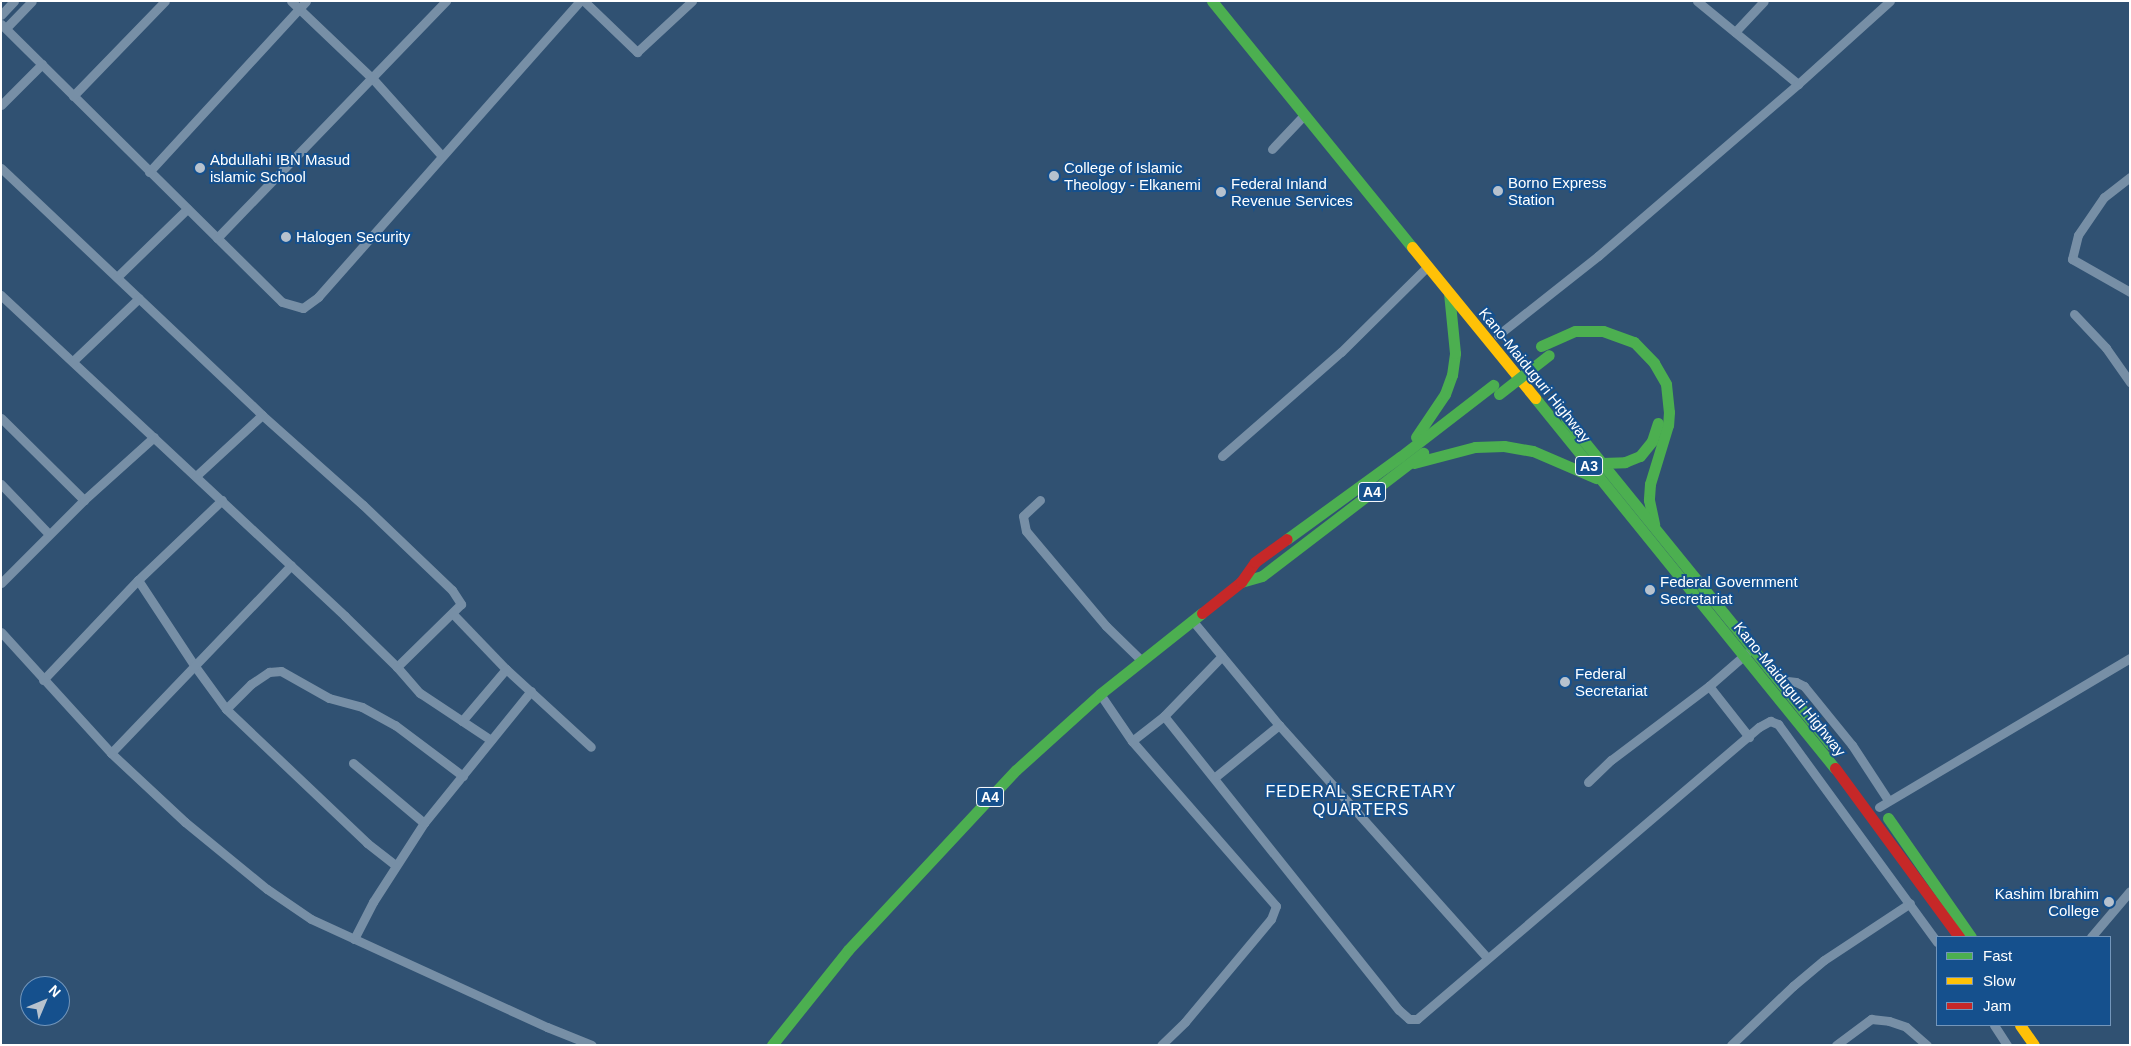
<!DOCTYPE html>
<html>
<head>
<meta charset="utf-8">
<style>
  body { margin:0 }
  #map { position:relative; width:2131px; height:1046px; overflow:hidden; background:#305172; font-family:Arial,sans-serif }
  div>[style] { position:absolute }
  [style*='--x'] { left:calc(var(--x)*1px); top:calc(var(--y)*1px); width:calc(var(--w)*1px); rotate:calc(var(--a)*1deg) }
  .street>* { height:9px; margin:-4.5px; padding:0 4.5px; transform-origin:4.5px; border-radius:4.5px; background:#778fa6 }
  .fast>* { height:11px; margin:-5.5px; padding:0 5.5px; transform-origin:5.5px; border-radius:5.5px; background:#4caf50 }
  .slow>* { height:11px; margin:-5.5px; padding:0 5.5px; transform-origin:5.5px; border-radius:5.5px; background:#ffc107 }
  .jam>* { height:11px; margin:-5.5px; padding:0 5.5px; transform-origin:5.5px; border-radius:5.5px; background:#c62828 }
  .fast-bridge>* { height:11px; margin:-5.5px; padding:0 5.5px; transform-origin:5.5px; border-radius:5.5px; background:#4caf50 }
  .dots>* { width:14px; height:14px; translate:-50% -50%; box-sizing:border-box; border:2px solid #15508d; border-radius:50% }
  span { translate:-50% -50%; white-space:nowrap; text-align:center; line-height:1.15; -webkit-text-stroke:4px #15508d; paint-order:stroke }
  .shield-label span { padding:1px 4px; background:#15508d; border:1px solid; border-radius:4px; -webkit-text-stroke-width:0 }
  .shield-label { font-size:14px; color:#fff; font-weight:700 }
  .poi-label { font-size:15px; color:#fff }
  .left { translate:0 -50%; text-align:left }
  .right { translate:-100% -50%; text-align:right }
  .street-label { font-size:15px; color:#fff }
  .neighbourhood-label { font-size:16px; color:#fff; letter-spacing:1px }
  .frame { position:absolute; inset:0; border:2px solid #fff; pointer-events:none }
  .legend { position:absolute; left:1936px; top:936px; width:175px; height:90px; box-sizing:border-box; background:#15508d; border:1px solid #7396bb; margin:0; padding:6px 9px; list-style:none; font-size:15px; color:#fff }
  .legend li { display:flex; align-items:center; gap:10px; height:25px }
  .legend b { width:25px; border:1px solid #7396bb }
  .north { position:absolute; left:20px; top:976px; width:50px; height:50px; box-sizing:border-box; background:#15508d; border:1px solid #7396bb; border-radius:50%; rotate:45deg; font-size:14px; font-weight:700; line-height:20px; text-align:center; color:#fff }
  .north::after { content:''; display:block; margin:auto; width:18px; height:22px; background:#b7c2ce; clip-path:polygon(50% 0,100% 100%,50% 72%,0 100%) }
</style>
</head>
<body>
<div id="map">
  <div class="street">
    <div style="--x:291;--y:1;--w:113;--a:43.6"></div>
    <div style="--x:373;--y:79;--w:103;--a:48.1"></div>
    <div style="--x:584;--y:1;--w:74;--a:43.9"></div>
    <div style="--x:637;--y:52;--w:75;--a:-42.8"></div>
    <div style="--x:1697;--y:1;--w:131;--a:39.4"></div>
    <div style="--x:1;--y:15;--w:19;--a:-47"></div>
    <div style="--x:1;--y:24;--w:395;--a:44.7"></div>
    <div style="--x:282;--y:302;--w:22;--a:16"></div>
    <div style="--x:303;--y:308;--w:19;--a:-36"></div>
    <div style="--x:318;--y:297;--w:395;--a:-48.5"></div>
    <div style="--x:6;--y:28;--w:37;--a:-46"></div>
    <div style="--x:1735;--y:32;--w:42;--a:-46.9"></div>
    <div style="--x:73;--y:96;--w:132;--a:-45.9"></div>
    <div style="--x:1;--y:105;--w:58;--a:-45"></div>
    <div style="--x:1272;--y:149;--w:47;--a:-46.7"></div>
    <div style="--x:1;--y:168;--w:359;--a:43.4"></div>
    <div style="--x:262;--y:415;--w:135;--a:41.7"></div>
    <div style="--x:363;--y:505;--w:123;--a:43.7"></div>
    <div style="--x:452;--y:590;--w:17;--a:57"></div>
    <div style="--x:461;--y:604;--w:90;--a:135.5"></div>
    <div style="--x:397;--y:667;--w:73;--a:-135.6"></div>
    <div style="--x:345;--y:616;--w:471;--a:-137"></div>
    <div style="--x:149;--y:172;--w:232;--a:-47.4"></div>
    <div style="--x:2130;--y:177;--w:33;--a:142"></div>
    <div style="--x:2104;--y:197;--w:46;--a:124.4"></div>
    <div style="--x:2078;--y:235;--w:25;--a:104"></div>
    <div style="--x:2072;--y:259;--w:67;--a:29.6"></div>
    <div style="--x:217;--y:238;--w:330;--a:-46"></div>
    <div style="--x:117;--y:277;--w:98;--a:-44.2"></div>
    <div style="--x:2074;--y:314;--w:47;--a:46.7"></div>
    <div style="--x:2106;--y:348;--w:42;--a:54.8"></div>
    <div style="--x:1498;--y:335;--w:127;--a:-38.3"></div>
    <div style="--x:1598;--y:256;--w:264;--a:-40.7"></div>
    <div style="--x:1798;--y:84;--w:124;--a:-42.1"></div>
    <div style="--x:73;--y:361;--w:91;--a:-43.7"></div>
    <div style="--x:1;--y:418;--w:117;--a:44.7"></div>
    <div style="--x:1222;--y:456;--w:158;--a:-41.2"></div>
    <div style="--x:1341;--y:352;--w:121;--a:-44.7"></div>
    <div style="--x:196;--y:476;--w:90;--a:-42.7"></div>
    <div style="--x:1;--y:484;--w:69;--a:46.2"></div>
    <div style="--x:1040;--y:500;--w:23;--a:137"></div>
    <div style="--x:1023;--y:516;--w:15;--a:79"></div>
    <div style="--x:1026;--y:531;--w:124;--a:49.9"></div>
    <div style="--x:1106;--y:626;--w:50;--a:44.2"></div>
    <div style="--x:138;--y:580;--w:102;--a:56.6"></div>
    <div style="--x:194;--y:665;--w:54;--a:54"></div>
    <div style="--x:226;--y:709;--w:195;--a:43.5"></div>
    <div style="--x:367;--y:843;--w:36;--a:38"></div>
    <div style="--x:1;--y:583;--w:117;--a:-45"></div>
    <div style="--x:84;--y:500;--w:94;--a:-42"></div>
    <div style="--x:453;--y:614;--w:76;--a:46.1"></div>
    <div style="--x:506;--y:669;--w:115;--a:42.5"></div>
    <div style="--x:1192;--y:620;--w:136;--a:50.4"></div>
    <div style="--x:1279;--y:725;--w:312;--a:48.2"></div>
    <div style="--x:1;--y:632;--w:164;--a:47.7"></div>
    <div style="--x:111;--y:753;--w:101;--a:43"></div>
    <div style="--x:185;--y:822;--w:106;--a:39.3"></div>
    <div style="--x:267;--y:889;--w:53;--a:34.3"></div>
    <div style="--x:311;--y:919;--w:260;--a:24.6"></div>
    <div style="--x:547;--y:1027;--w:48;--a:21.8"></div>
    <div style="--x:397;--y:667;--w:35;--a:49"></div>
    <div style="--x:420;--y:693;--w:85;--a:33.5"></div>
    <div style="--x:43;--y:680;--w:138;--a:-46.5"></div>
    <div style="--x:138;--y:580;--w:116;--a:-43.6"></div>
    <div style="--x:1779;--y:680;--w:17;--a:7"></div>
    <div style="--x:1796;--y:682;--w:9;--a:27"></div>
    <div style="--x:1804;--y:686;--w:76;--a:50.9"></div>
    <div style="--x:1852;--y:745;--w:66;--a:56.8"></div>
    <div style="--x:1709;--y:686;--w:65;--a:51.9"></div>
    <div style="--x:1100;--y:694;--w:57;--a:55.8"></div>
    <div style="--x:1132;--y:741;--w:219;--a:48.9"></div>
    <div style="--x:1276;--y:906;--w:14;--a:111"></div>
    <div style="--x:1271;--y:919;--w:134;--a:129.9"></div>
    <div style="--x:1185;--y:1022;--w:33;--a:136"></div>
    <div style="--x:226;--y:709;--w:35;--a:-45"></div>
    <div style="--x:251;--y:684;--w:22;--a:-34"></div>
    <div style="--x:269;--y:672;--w:12;--a:-5"></div>
    <div style="--x:281;--y:671;--w:55;--a:29.4"></div>
    <div style="--x:329;--y:698;--w:34;--a:15"></div>
    <div style="--x:362;--y:707;--w:38;--a:29"></div>
    <div style="--x:395;--y:725;--w:85;--a:36.9"></div>
    <div style="--x:1164;--y:716;--w:376;--a:51.4"></div>
    <div style="--x:1399;--y:1010;--w:13;--a:42"></div>
    <div style="--x:1409;--y:1019;--w:8;--a:0"></div>
    <div style="--x:1417;--y:1019;--w:450;--a:-40.5"></div>
    <div style="--x:1759;--y:727;--w:13;--a:-29"></div>
    <div style="--x:1770;--y:721;--w:9;--a:21"></div>
    <div style="--x:1778;--y:724;--w:270;--a:53.9"></div>
    <div style="--x:462;--y:721;--w:68;--a:-49.8"></div>
    <div style="--x:1132;--y:741;--w:41;--a:-38"></div>
    <div style="--x:1164;--y:716;--w:83;--a:-46"></div>
    <div style="--x:111;--y:753;--w:260;--a:-46.2"></div>
    <div style="--x:353;--y:763;--w:93;--a:40.2"></div>
    <div style="--x:1214;--y:778;--w:84;--a:-39.2"></div>
    <div style="--x:1588;--y:782;--w:32;--a:-44"></div>
    <div style="--x:1611;--y:760;--w:123;--a:-37.1"></div>
    <div style="--x:1709;--y:686;--w:50;--a:-41"></div>
    <div style="--x:1879;--y:807;--w:292;--a:-30.7"></div>
    <div style="--x:2091;--y:937;--w:60;--a:-49.7"></div>
    <div style="--x:354;--y:939;--w:42;--a:-62.8"></div>
    <div style="--x:373;--y:902;--w:94;--a:-57.2"></div>
    <div style="--x:424;--y:823;--w:170;--a:-51"></div>
    <div style="--x:1994;--y:1025;--w:24;--a:57"></div>
    <div style="--x:1731;--y:1045;--w:86;--a:-43.6"></div>
    <div style="--x:1793;--y:986;--w:40;--a:-40"></div>
    <div style="--x:1824;--y:960;--w:103;--a:-33.5"></div>
    <div style="--x:1836;--y:1045;--w:44;--a:-36.6"></div>
    <div style="--x:1871;--y:1019;--w:18;--a:6"></div>
    <div style="--x:1889;--y:1021;--w:18;--a:19"></div>
    <div style="--x:1906;--y:1027;--w:28;--a:41"></div>
  </div>
  <div class="fast">
    <div style="--x:1212;--y:1;--w:317;--a:50.9"></div>
    <div style="--x:1541;--y:346;--w:37;--a:-24"></div>
    <div style="--x:1575;--y:331;--w:28;--a:0"></div>
    <div style="--x:1603;--y:331;--w:33;--a:20"></div>
    <div style="--x:1634;--y:342;--w:29;--a:46"></div>
    <div style="--x:1654;--y:363;--w:24;--a:60"></div>
    <div style="--x:1666;--y:384;--w:28;--a:84"></div>
    <div style="--x:1669;--y:412;--w:13;--a:94"></div>
    <div style="--x:1668;--y:425;--w:62;--a:107"></div>
    <div style="--x:1650;--y:484;--w:16;--a:94"></div>
    <div style="--x:1649;--y:500;--w:25;--a:78"></div>
    <div style="--x:1535;--y:398;--w:476;--a:51"></div>
    <div style="--x:1566;--y:419;--w:419;--a:50.9"></div>
    <div style="--x:1416;--y:437;--w:52;--a:-56"></div>
    <div style="--x:1445;--y:394;--w:20;--a:-70"></div>
    <div style="--x:1452;--y:375;--w:22;--a:-82"></div>
    <div style="--x:1455;--y:353;--w:60;--a:-95.7"></div>
    <div style="--x:1414;--y:463;--w:63;--a:-14.7"></div>
    <div style="--x:1475;--y:447;--w:29;--a:-2"></div>
    <div style="--x:1504;--y:446;--w:29;--a:10"></div>
    <div style="--x:1533;--y:451;--w:69;--a:23.2"></div>
    <div style="--x:1602;--y:463;--w:23;--a:-2"></div>
    <div style="--x:1625;--y:462;--w:16;--a:-22"></div>
    <div style="--x:1640;--y:456;--w:19;--a:-51"></div>
    <div style="--x:1652;--y:441;--w:19;--a:-72"></div>
    <div style="--x:1287;--y:539;--w:140;--a:-36"></div>
    <div style="--x:1400;--y:457;--w:118;--a:-37.7"></div>
    <div style="--x:1241;--y:582;--w:22;--a:-16"></div>
    <div style="--x:1262;--y:576;--w:203;--a:-37.4"></div>
    <div style="--x:1888;--y:818;--w:145;--a:55.1"></div>
    <div style="--x:772;--y:1045;--w:122;--a:-51.3"></div>
    <div style="--x:848;--y:950;--w:246;--a:-47"></div>
    <div style="--x:1016;--y:770;--w:113;--a:-42.1"></div>
    <div style="--x:1100;--y:694;--w:130;--a:-38.5"></div>
  </div>
  <div class="slow">
    <div style="--x:1412;--y:247;--w:195;--a:50.8"></div>
    <div style="--x:2020;--y:1025;--w:24;--a:55"></div>
  </div>
  <div class="jam">
    <div style="--x:1202;--y:613;--w:50;--a:-38.5"></div>
    <div style="--x:1241;--y:582;--w:24;--a:-55"></div>
    <div style="--x:1255;--y:562;--w:39;--a:-36"></div>
    <div style="--x:1835;--y:768;--w:210;--a:53.7"></div>
  </div>
  <div class="fast-bridge">
    <div style="--x:1499;--y:394;--w:63;--a:-38"></div>
  </div>
  <div class="dots">
    <div style="left:200px;top:168px;background:#b7c2ce"></div>
    <div style="left:1054px;top:176px;background:#b7c2ce"></div>
    <div style="left:1498px;top:191px;background:#b7c2ce"></div>
    <div style="left:1221px;top:192px;background:#b7c2ce"></div>
    <div style="left:286px;top:237px;background:#b7c2ce"></div>
    <div style="left:1650px;top:590px;background:#b7c2ce"></div>
    <div style="left:1565px;top:682px;background:#b7c2ce"></div>
    <div style="left:2109px;top:902px;background:#b7c2ce"></div>
  </div>
  <div class="shield-label">
    <span style="left:1589px;top:466px">A3</span>
    <span style="left:1372px;top:492px">A4</span>
    <span style="left:990px;top:797px">A4</span>
  </div>
  <div class="poi-label">
    <span class="left" style="left:210px;top:168px">Abdullahi IBN Masud<br>islamic School</span>
    <span class="left" style="left:1064px;top:176px">College of Islamic<br>Theology - Elkanemi</span>
    <span class="left" style="left:1508px;top:191px">Borno Express<br>Station</span>
    <span class="left" style="left:1231px;top:192px">Federal Inland<br>Revenue Services</span>
    <span class="left" style="left:296px;top:237px">Halogen Security</span>
    <span class="left" style="left:1660px;top:590px">Federal Government<br>Secretariat</span>
    <span class="left" style="left:1575px;top:682px">Federal<br>Secretariat</span>
    <span class="right" style="left:2099px;top:902px">Kashim Ibrahim<br>College</span>
  </div>
  <div class="street-label">
    <span style="left:1535px;top:375px;rotate:51deg">Kano-Maiduguri Highway</span>
    <span style="left:1790px;top:689px;rotate:51deg">Kano-Maiduguri Highway</span>
  </div>
  <div class="neighbourhood-label">
    <span style="left:1361px;top:801px">FEDERAL SECRETARY<br>QUARTERS</span>
  </div>
  <div class="frame"></div>
  <ul class="legend">
  <li><b style="height:6px;background:#4caf50"></b>Fast</li>
  <li><b style="height:6px;background:#ffc107"></b>Slow</li>
  <li><b style="height:6px;background:#c62828"></b>Jam</li>
  </ul>
  <div class="north">N</div>
</div>
</body>
</html>
